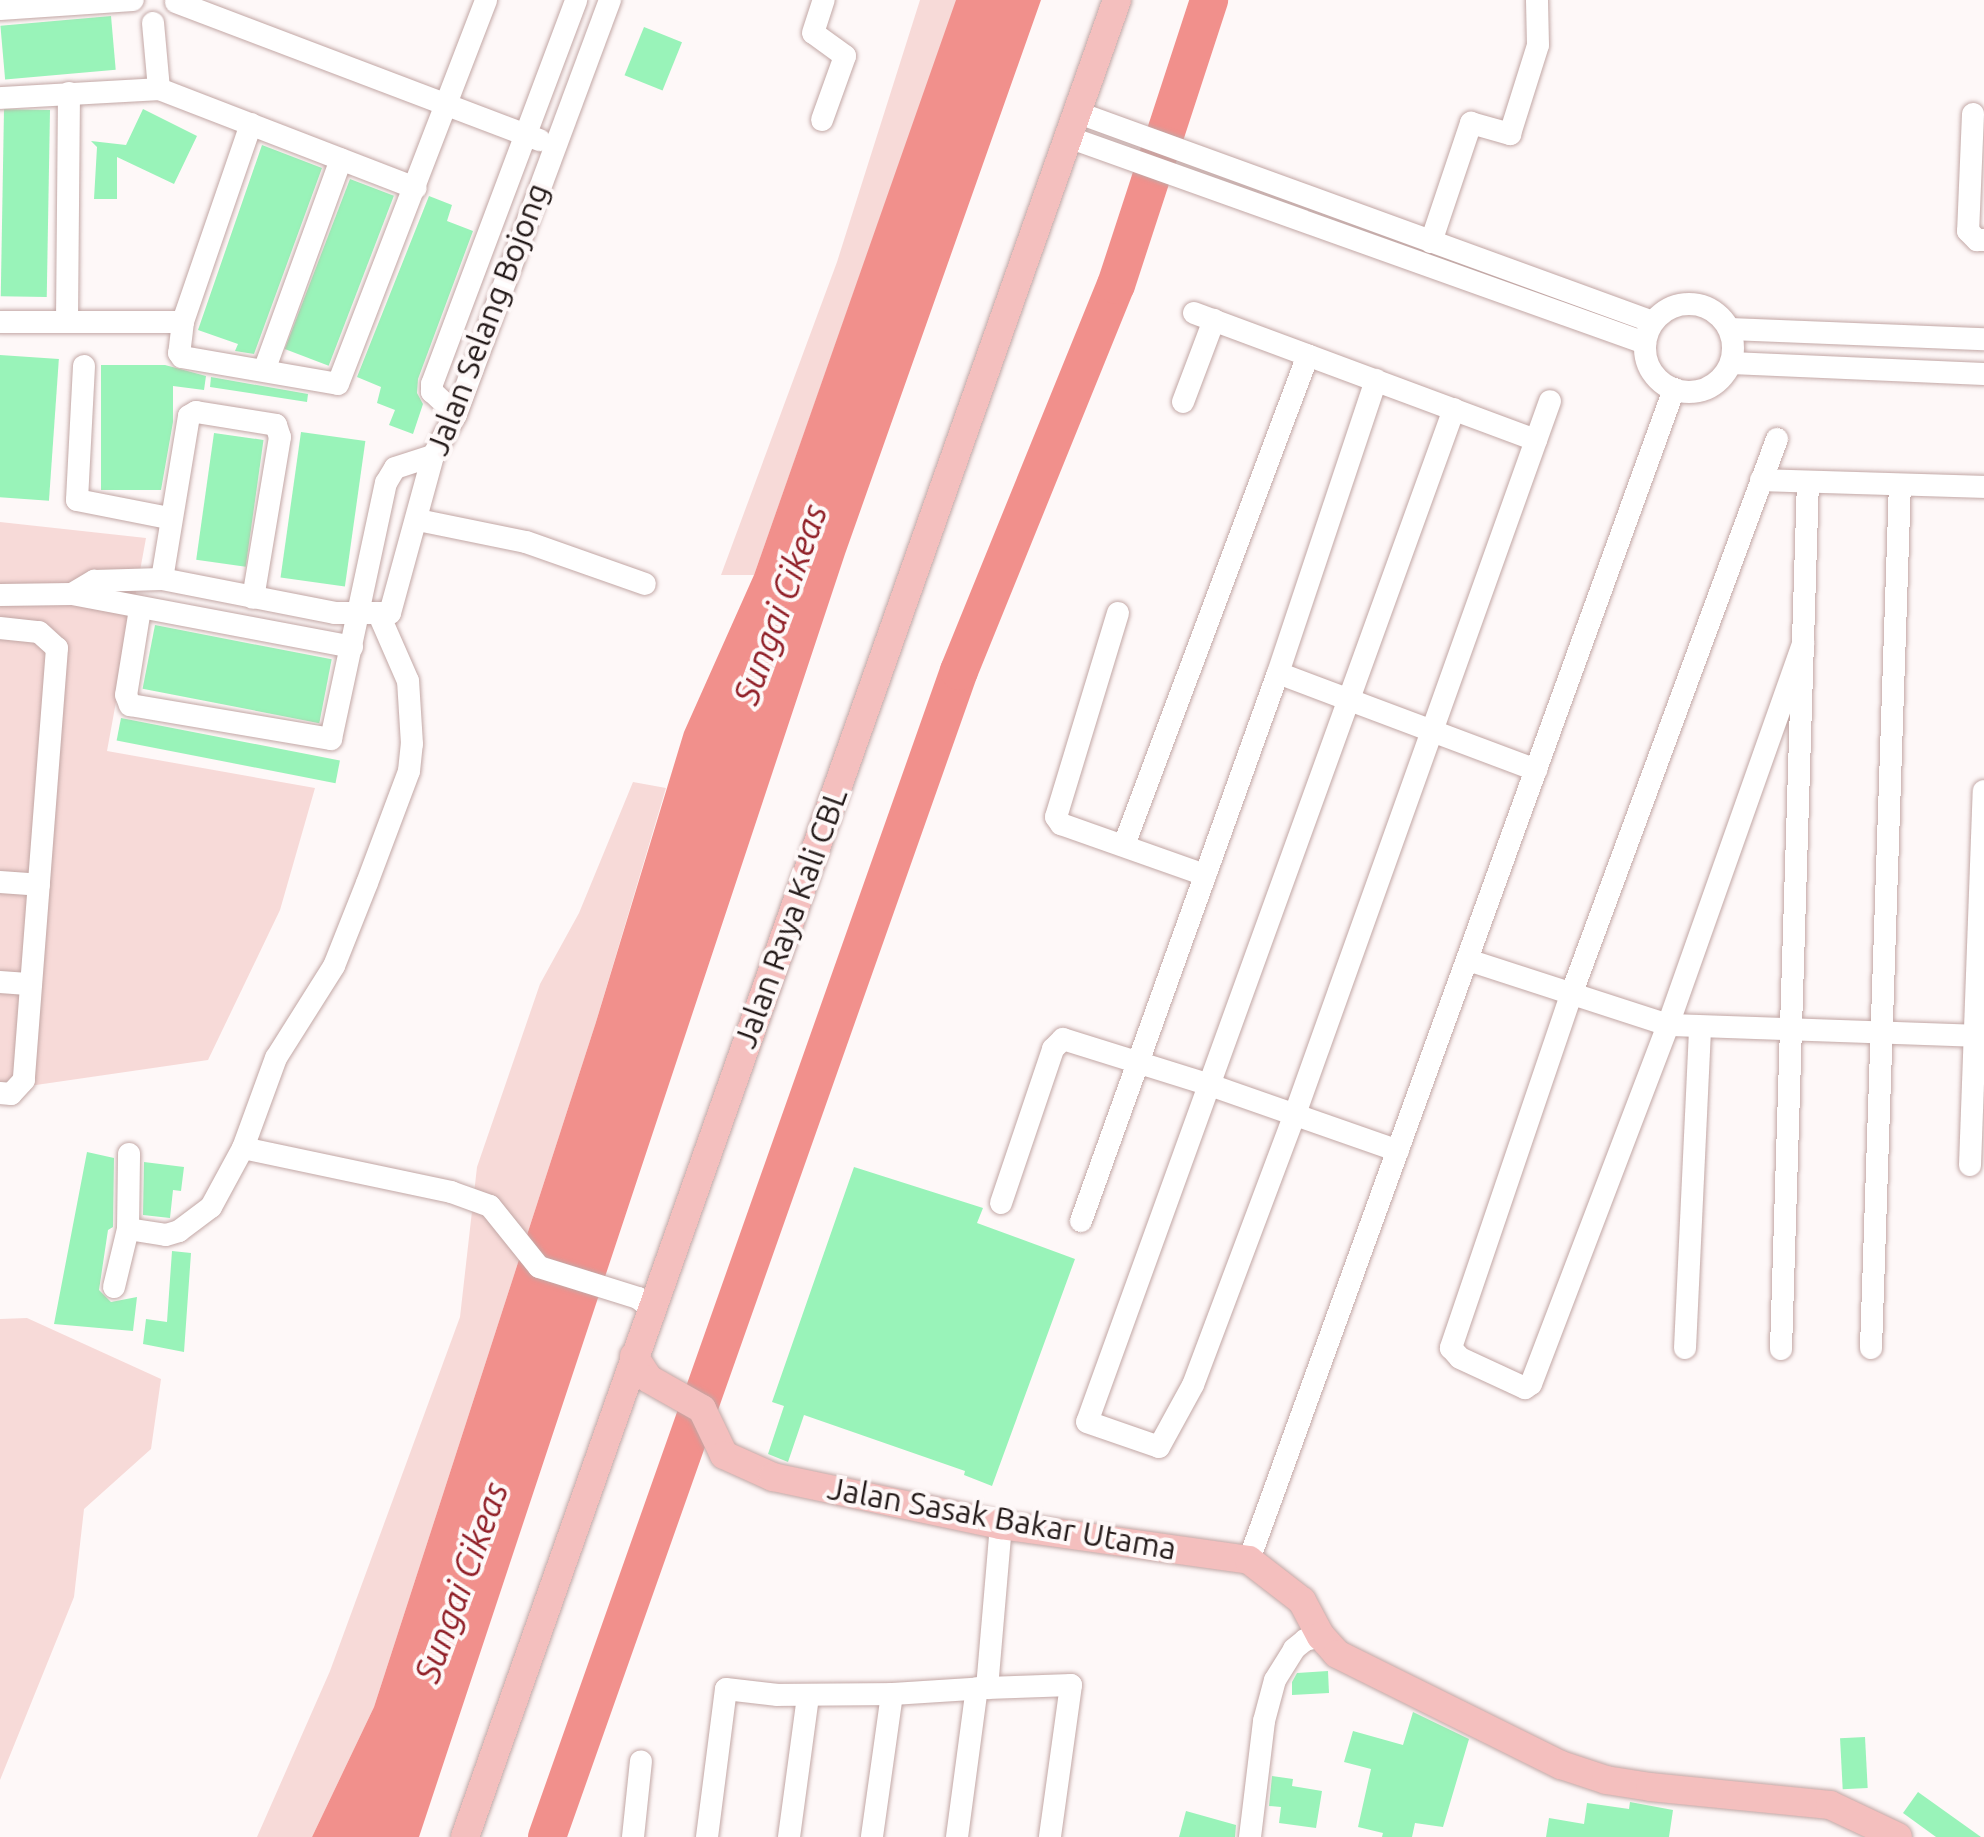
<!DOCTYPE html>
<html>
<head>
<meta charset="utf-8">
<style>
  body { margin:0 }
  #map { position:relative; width:1984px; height:1837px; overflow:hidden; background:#fef8f8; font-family:Ubuntu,sans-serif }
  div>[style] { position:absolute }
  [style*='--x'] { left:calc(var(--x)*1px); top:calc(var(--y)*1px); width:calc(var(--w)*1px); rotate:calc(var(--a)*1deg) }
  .green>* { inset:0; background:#f7dad8 }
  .water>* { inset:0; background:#f1908c }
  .river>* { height:38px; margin:-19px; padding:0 19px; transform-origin:19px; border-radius:19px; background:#f1908c }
  .building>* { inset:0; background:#99f3b9; transform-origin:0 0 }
  .roads { filter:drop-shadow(0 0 2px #c2a7a5) drop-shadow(0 0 2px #c2a7a5) }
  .minor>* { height:22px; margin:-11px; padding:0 11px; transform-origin:11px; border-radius:11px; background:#fff }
  .minor>.ring { margin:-11px; padding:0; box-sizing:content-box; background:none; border:22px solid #fff; border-radius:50% }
  .major>* { height:28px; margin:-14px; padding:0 14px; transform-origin:14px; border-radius:14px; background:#f4bfbe }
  span { translate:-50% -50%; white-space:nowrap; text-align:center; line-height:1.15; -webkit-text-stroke:8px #fef8f8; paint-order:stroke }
  .street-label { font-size:32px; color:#231918 }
  .water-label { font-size:35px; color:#901f27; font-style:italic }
</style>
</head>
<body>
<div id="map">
  <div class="green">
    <div style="clip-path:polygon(920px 0,957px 0,754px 575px,721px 575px,837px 262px)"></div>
    <div style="clip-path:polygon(0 522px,146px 538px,107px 751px,315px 788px,280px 910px,208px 1060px,36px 1085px,0 1083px)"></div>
    <div style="clip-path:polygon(633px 782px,666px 788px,596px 1022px,374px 1707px,312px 1837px,257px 1837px,330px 1671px,460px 1317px,477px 1167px,540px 984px,579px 913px)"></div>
    <div style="clip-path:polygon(27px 1318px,161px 1379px,151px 1449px,84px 1509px,74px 1597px,0 1780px,0 1319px)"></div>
  </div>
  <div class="water">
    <div style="clip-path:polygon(956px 0,1041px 0,845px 554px,419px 1837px,312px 1837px,374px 1707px,596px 1022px,684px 732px,754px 575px)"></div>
  </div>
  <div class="river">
    <div style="--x:547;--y:1837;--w:1237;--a:-70.54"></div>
    <div style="--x:959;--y:671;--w:417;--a:-67.9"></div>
    <div style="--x:1116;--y:285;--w:300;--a:-71.9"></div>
  </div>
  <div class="building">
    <div style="left:111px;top:16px;width:54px;height:111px;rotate:85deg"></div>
    <div style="left:644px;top:27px;width:41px;height:52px;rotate:22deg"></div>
    <div style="clip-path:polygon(143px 109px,197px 136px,174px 184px,117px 157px,117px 199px,94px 199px,97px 147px,91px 141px,126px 145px)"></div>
    <div style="left:50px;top:110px;width:187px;height:46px;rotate:91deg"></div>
    <div style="clip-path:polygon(262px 145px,322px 168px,254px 354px,235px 351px,238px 344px,198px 330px)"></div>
    <div style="left:350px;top:179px;width:47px;height:182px;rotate:21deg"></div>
    <div style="clip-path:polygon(429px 196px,452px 205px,447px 221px,473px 231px,418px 379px,417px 393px,423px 404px,413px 434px,389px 425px,395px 410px,377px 403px,381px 387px,357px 377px)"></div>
    <div style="left:0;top:355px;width:59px;height:142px;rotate:4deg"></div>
    <div style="clip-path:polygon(101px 365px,165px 365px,206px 376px,204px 390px,173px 386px,173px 422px,161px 490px,101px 490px)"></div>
    <div style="clip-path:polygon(211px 377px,308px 394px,307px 402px,210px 387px)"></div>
    <div style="left:301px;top:432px;width:65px;height:147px;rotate:8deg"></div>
    <div style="left:214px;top:433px;width:50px;height:128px;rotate:8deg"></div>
    <div style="left:155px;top:625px;width:180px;height:65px;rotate:11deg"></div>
    <div style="left:121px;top:718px;width:223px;height:23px;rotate:11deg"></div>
    <div style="clip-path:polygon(87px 1152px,114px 1158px,113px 1227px,108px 1230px,99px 1290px,111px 1302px,137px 1297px,133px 1331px,54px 1324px)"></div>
    <div style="clip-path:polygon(144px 1162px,184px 1167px,181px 1191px,173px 1190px,170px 1218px,143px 1215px)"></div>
    <div style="clip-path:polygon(854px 1167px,983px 1208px,977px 1223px,1075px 1259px,992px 1486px,964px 1475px,965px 1471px,804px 1415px,788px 1462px,768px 1454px,784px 1406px,772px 1402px)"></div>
    <div style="clip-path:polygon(172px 1251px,191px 1253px,184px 1352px,143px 1344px,146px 1319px,167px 1322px)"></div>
    <div style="clip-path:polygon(1328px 1671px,1329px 1693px,1292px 1695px,1292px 1682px,1297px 1673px)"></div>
    <div style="clip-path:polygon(1413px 1712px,1469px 1739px,1443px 1827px,1415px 1823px,1412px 1837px,1382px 1837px,1383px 1833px,1358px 1827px,1371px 1769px,1344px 1762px,1353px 1731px,1403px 1745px)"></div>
    <div style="left:1865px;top:1737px;width:51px;height:25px;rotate:87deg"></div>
    <div style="clip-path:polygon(1272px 1776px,1293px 1779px,1292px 1786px,1322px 1791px,1316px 1828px,1279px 1823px,1281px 1807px,1269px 1806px)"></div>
    <div style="clip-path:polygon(1918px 1792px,1981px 1837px,1936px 1837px,1903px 1813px)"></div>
    <div style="clip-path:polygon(1630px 1802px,1673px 1810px,1669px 1837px,1546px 1837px,1549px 1818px,1584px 1824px,1587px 1803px,1629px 1809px)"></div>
    <div style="clip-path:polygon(1186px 1811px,1236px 1825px,1235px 1837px,1179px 1837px)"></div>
  </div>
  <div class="roads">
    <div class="minor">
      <div style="--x:176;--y:2;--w:389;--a:20.8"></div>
      <div style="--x:0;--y:9;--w:133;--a:-3.9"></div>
      <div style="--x:153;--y:23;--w:66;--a:84.8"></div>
      <div style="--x:159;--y:89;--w:275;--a:21.1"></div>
      <div style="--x:0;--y:98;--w:159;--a:-3.2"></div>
      <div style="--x:1076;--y:112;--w:614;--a:20"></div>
      <div style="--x:1973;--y:114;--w:117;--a:92.4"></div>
      <div style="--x:1968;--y:231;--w:13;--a:45"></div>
      <div style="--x:1977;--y:240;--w:7;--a:0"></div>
      <div style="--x:822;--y:120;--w:68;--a:-70.2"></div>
      <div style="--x:845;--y:56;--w:39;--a:-144"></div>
      <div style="--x:813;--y:33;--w:35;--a:-72"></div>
      <div style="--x:251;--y:124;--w:209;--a:109"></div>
      <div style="--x:183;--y:322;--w:31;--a:97"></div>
      <div style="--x:179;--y:353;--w:5;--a:53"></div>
      <div style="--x:182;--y:357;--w:158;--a:9.8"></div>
      <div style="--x:338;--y:384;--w:412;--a:-68.9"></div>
      <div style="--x:1068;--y:137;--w:613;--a:19.65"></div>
      <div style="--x:1431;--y:242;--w:126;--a:-71.4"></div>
      <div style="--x:1471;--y:123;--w:41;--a:15.8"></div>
      <div style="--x:1510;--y:134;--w:93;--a:-72.5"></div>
      <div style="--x:1538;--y:45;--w:45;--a:-91.3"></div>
      <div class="ring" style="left:1645px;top:304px;width:66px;height:66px"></div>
      <div style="--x:1194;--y:313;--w:365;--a:20.4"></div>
      <div style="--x:67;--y:321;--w:228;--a:-89.5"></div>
      <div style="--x:0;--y:322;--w:183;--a:0"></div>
      <div style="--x:1730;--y:329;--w:254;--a:2.3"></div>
      <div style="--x:1731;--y:363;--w:253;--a:2.5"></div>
      <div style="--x:84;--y:366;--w:134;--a:93"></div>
      <div style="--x:77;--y:500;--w:94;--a:11.1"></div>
      <div style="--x:265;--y:368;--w:222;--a:-70"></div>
      <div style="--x:1183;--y:402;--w:88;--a:-69.3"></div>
      <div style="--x:1454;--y:409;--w:1077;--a:109.91"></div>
      <div style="--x:1087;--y:1422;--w:76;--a:19.1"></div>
      <div style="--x:1159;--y:1447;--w:71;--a:-61.3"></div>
      <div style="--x:1193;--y:1385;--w:290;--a:-69.4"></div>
      <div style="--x:1295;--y:1114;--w:757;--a:-70.32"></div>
      <div style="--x:456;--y:414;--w:33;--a:-137"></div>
      <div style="--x:432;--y:392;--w:8;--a:-90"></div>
      <div style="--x:432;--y:384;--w:410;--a:-69.4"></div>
      <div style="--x:1777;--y:439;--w:593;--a:110.33"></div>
      <div style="--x:1571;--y:995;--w:373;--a:108.8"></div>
      <div style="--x:1451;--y:1348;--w:13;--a:48"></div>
      <div style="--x:1460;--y:1358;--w:72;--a:24.8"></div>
      <div style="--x:1525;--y:1388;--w:7;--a:-34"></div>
      <div style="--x:1531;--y:1384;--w:384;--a:-69.1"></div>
      <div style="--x:1668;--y:1025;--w:405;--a:-70.5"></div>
      <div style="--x:1761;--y:480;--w:223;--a:1.8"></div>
      <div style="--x:418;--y:520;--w:110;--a:11.5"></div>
      <div style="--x:526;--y:542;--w:126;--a:19.4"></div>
      <div style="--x:162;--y:579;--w:165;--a:-80.6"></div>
      <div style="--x:189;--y:416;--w:8;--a:-30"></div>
      <div style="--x:196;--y:412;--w:81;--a:9.2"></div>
      <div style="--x:276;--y:425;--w:13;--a:72"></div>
      <div style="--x:280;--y:437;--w:163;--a:99.5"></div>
      <div style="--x:72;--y:594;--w:26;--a:-31"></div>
      <div style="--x:94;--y:581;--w:68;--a:-1.7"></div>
      <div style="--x:162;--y:579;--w:176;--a:11.1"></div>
      <div style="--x:335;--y:613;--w:55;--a:0"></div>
      <div style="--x:390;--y:613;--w:163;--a:-74.7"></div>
      <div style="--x:433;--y:456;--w:48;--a:-61.3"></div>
      <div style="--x:456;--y:414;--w:442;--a:-69.6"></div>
      <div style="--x:0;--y:595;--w:72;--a:-0.8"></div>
      <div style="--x:72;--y:594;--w:285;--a:10.7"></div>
      <div style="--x:140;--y:609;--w:87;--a:99.2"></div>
      <div style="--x:126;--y:695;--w:11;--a:68"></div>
      <div style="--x:130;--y:705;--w:204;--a:9.6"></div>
      <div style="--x:331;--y:739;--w:262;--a:-77.9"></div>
      <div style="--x:386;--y:483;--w:17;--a:-59"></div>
      <div style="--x:395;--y:468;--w:40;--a:-18"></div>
      <div style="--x:1118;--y:613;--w:213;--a:106.9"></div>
      <div style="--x:1056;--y:817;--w:9;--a:54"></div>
      <div style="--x:1061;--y:824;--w:153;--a:19.5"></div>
      <div style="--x:0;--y:628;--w:39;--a:6"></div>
      <div style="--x:39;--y:632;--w:24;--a:42"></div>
      <div style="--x:57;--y:648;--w:433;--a:94.4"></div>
      <div style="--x:24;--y:1080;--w:19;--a:133"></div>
      <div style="--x:11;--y:1094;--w:11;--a:-175"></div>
      <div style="--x:1278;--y:673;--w:276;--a:20.6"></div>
      <div style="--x:1124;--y:845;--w:523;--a:-69.42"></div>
      <div style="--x:0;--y:882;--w:39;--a:4"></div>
      <div style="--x:1468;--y:960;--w:210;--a:18"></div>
      <div style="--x:1668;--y:1025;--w:316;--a:2"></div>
      <div style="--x:0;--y:982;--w:31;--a:4"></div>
      <div style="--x:243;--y:1148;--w:213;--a:11.9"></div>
      <div style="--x:451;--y:1192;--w:41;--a:19.7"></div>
      <div style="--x:490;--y:1206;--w:78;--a:51.2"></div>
      <div style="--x:539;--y:1267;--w:104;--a:17.4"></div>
      <div style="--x:638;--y:1298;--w:16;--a:38"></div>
      <div style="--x:1970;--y:1165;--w:374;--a:-87.9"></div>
      <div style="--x:1001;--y:1203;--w:163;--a:-71.3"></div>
      <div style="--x:1053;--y:1049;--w:14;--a:-45"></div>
      <div style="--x:1063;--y:1039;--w:154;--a:17.4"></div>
      <div style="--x:1210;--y:1085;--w:199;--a:19.3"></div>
      <div style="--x:1081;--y:1221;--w:582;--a:-70.23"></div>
      <div style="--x:1278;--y:673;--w:309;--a:-71.5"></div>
      <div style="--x:128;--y:1229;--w:75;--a:-89.2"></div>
      <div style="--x:114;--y:1287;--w:60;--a:-76.4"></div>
      <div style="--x:128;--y:1229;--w:38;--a:9"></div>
      <div style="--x:166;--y:1235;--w:14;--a:-17"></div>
      <div style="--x:179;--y:1231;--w:40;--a:-37"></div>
      <div style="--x:211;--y:1207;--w:67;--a:-61.5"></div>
      <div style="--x:243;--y:1148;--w:96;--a:-69.9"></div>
      <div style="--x:276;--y:1058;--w:109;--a:-57.8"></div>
      <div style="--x:334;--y:966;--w:89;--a:-68.3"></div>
      <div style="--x:367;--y:883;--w:120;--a:-69.4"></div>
      <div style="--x:409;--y:771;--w:27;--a:-84"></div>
      <div style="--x:412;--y:744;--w:63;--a:-93.6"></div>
      <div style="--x:408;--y:681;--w:70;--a:-113.6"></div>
      <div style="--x:1685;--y:1348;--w:320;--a:-87.3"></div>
      <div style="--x:1871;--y:1348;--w:863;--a:-88.08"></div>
      <div style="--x:1781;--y:1349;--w:867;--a:-88.22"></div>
      <div style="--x:1249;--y:1560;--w:1246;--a:-70.05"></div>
      <div style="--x:987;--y:1688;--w:84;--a:-2"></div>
      <div style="--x:1071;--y:1685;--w:153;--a:97.9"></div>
      <div style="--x:892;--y:1694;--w:95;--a:-3.6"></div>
      <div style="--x:987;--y:1688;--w:164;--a:-85.1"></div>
      <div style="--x:633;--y:1837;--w:76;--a:-84"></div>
      <div style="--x:707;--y:1837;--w:149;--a:-82.7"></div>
      <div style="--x:726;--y:1689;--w:52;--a:6.6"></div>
      <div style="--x:778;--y:1695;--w:114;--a:-0.5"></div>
      <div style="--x:892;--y:1694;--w:144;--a:98"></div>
      <div style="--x:789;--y:1837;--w:142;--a:-82.3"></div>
      <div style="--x:957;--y:1837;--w:150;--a:-82.4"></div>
      <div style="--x:1250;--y:1837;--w:117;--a:-83.1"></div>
      <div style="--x:1264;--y:1721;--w:42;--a:-75"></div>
      <div style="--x:1275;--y:1680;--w:36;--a:-58"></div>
      <div style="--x:1294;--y:1649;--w:14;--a:-39"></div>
      <div style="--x:1305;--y:1640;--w:16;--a:-14"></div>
    </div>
    <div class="major">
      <div style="--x:634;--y:1356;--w:27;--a:57"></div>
      <div style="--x:649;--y:1379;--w:61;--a:29.5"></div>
      <div style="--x:702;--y:1409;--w:51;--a:64.4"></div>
      <div style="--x:724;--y:1455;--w:54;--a:24.2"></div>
      <div style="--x:773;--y:1477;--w:233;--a:11.9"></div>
      <div style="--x:1001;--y:1525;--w:250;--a:8"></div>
      <div style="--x:1249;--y:1560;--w:67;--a:37.7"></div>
      <div style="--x:1302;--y:1601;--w:40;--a:62"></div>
      <div style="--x:1321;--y:1636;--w:24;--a:48"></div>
      <div style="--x:1337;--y:1654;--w:250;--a:26.4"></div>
      <div style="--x:1561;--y:1765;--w:47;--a:18.4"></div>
      <div style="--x:1606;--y:1780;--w:45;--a:9"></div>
      <div style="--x:1650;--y:1787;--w:181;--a:5.7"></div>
      <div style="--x:1830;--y:1805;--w:75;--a:25.2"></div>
      <div style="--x:465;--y:1837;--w:1949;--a:-70.46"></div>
    </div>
  </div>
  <div class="street-label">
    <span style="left:487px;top:319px;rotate:-69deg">Jalan Selang Bojong</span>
    <span style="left:790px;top:918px;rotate:-70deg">Jalan Raya Kali CBL</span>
    <span style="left:1002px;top:1518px;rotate:10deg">Jalan Sasak Bakar Utama</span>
  </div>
  <div class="water-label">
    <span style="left:780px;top:604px;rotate:-70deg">Sungai Cikeas</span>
    <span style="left:461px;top:1582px;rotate:-70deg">Sungai Cikeas</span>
  </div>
</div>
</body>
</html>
